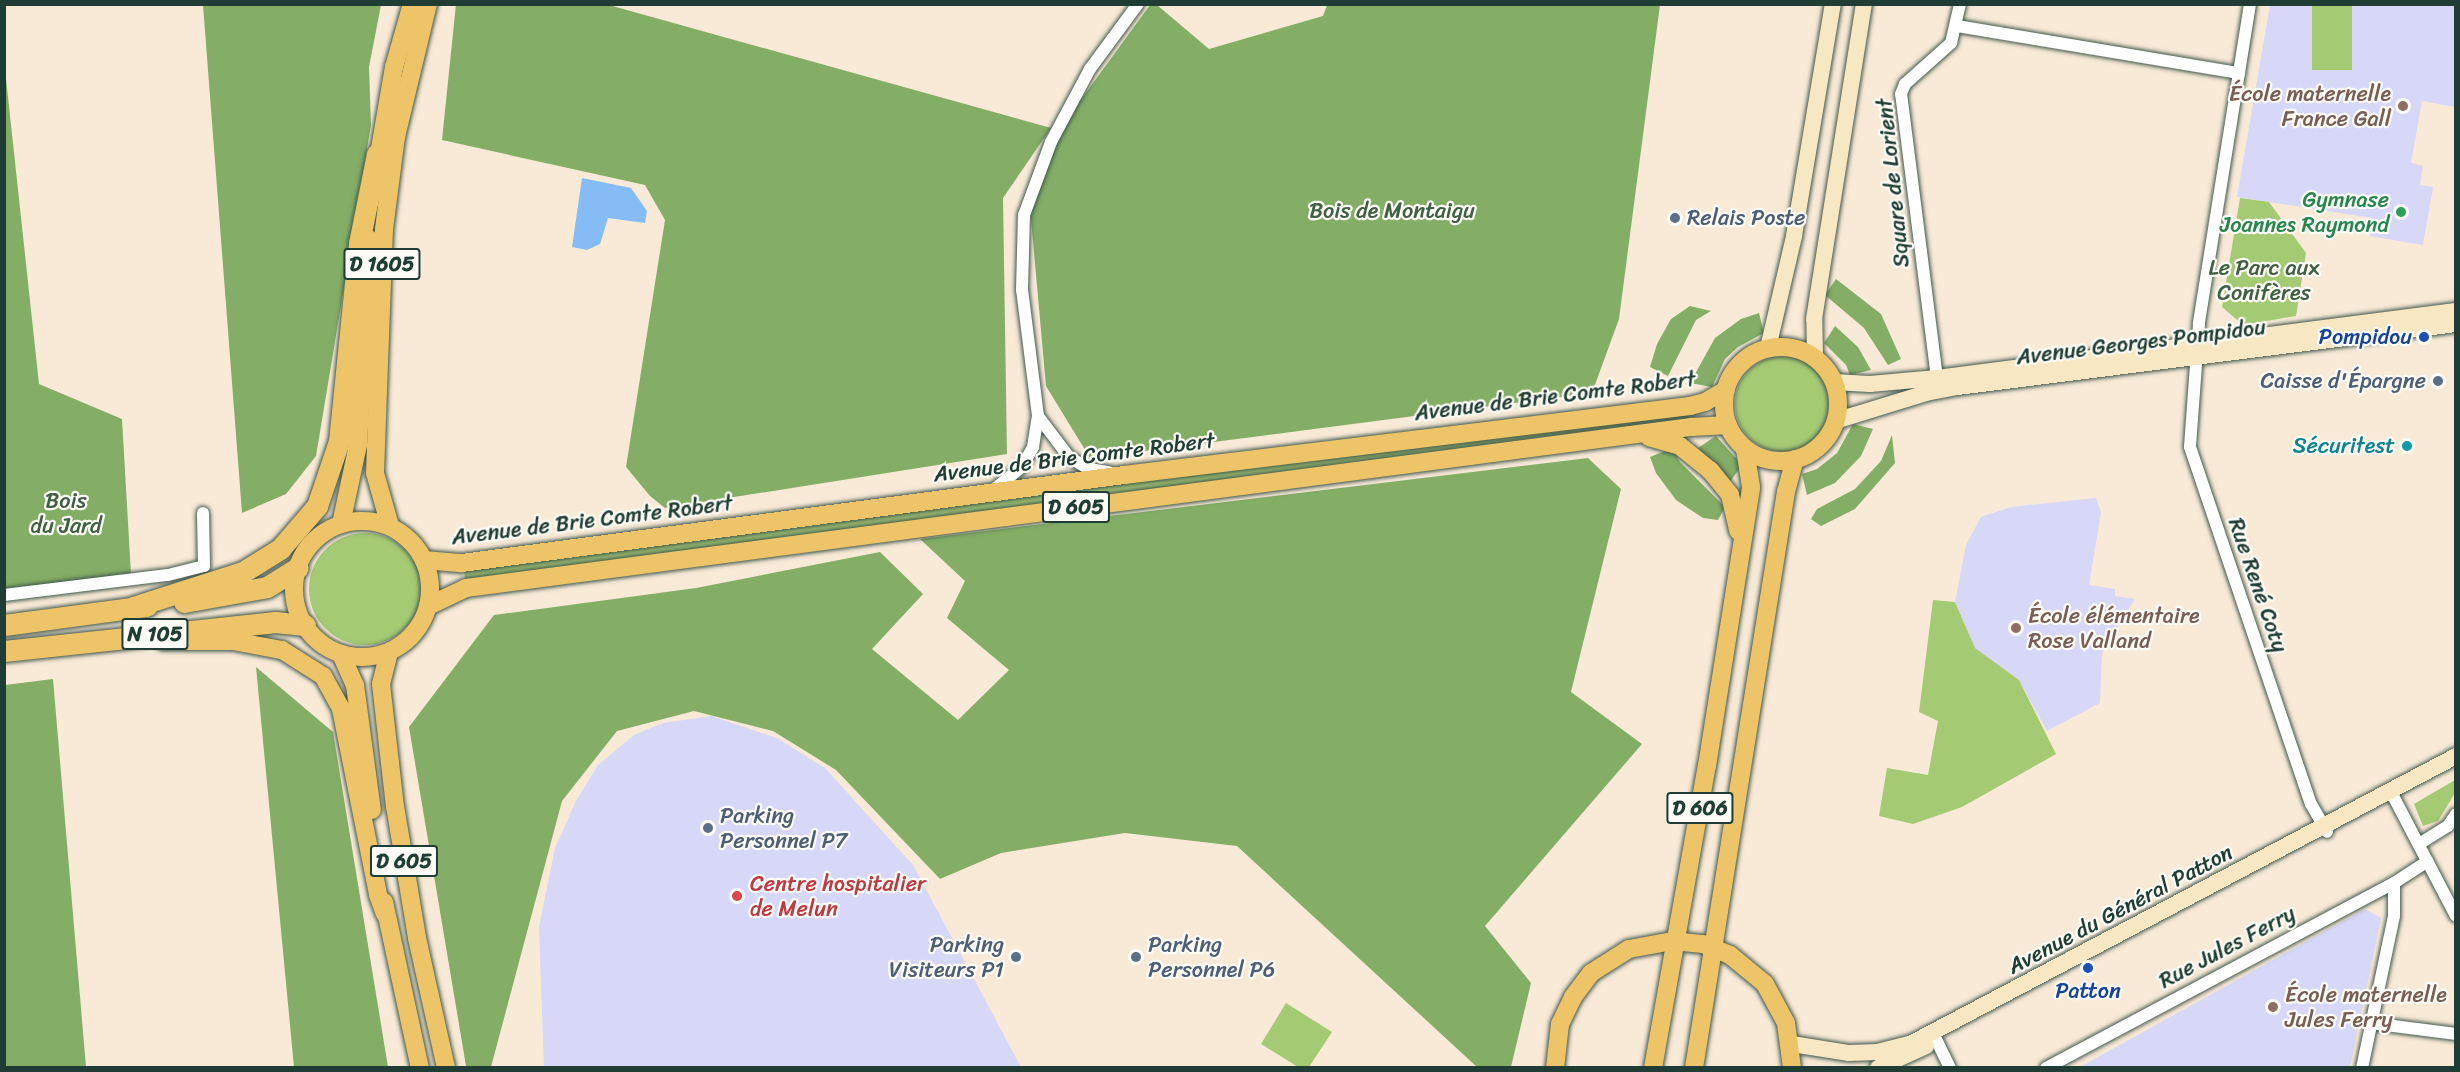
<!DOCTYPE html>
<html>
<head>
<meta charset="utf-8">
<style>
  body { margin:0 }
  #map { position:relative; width:2460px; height:1072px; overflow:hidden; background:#f8ead7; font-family:Sriracha,sans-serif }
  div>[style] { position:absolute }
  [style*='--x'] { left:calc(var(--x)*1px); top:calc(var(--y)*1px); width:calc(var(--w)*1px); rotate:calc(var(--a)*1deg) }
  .built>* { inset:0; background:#d7d7f8 }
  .green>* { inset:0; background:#a5ca74; transform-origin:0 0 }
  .round { border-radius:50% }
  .forest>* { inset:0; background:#84ae66 }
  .water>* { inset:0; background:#85bcf5 }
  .roads { filter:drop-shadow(0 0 2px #40574c) drop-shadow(0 0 2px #40574c) }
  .street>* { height:12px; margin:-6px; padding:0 6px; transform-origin:6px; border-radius:6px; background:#fff }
  .secondary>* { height:16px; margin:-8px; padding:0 8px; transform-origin:8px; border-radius:8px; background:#f8e7c3 }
  .primary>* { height:18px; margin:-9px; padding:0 9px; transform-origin:9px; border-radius:9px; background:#eec469 }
  .primary>.ring { margin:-9px; padding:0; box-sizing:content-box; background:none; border:18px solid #eec469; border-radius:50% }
  .highway>* { height:21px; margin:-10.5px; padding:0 10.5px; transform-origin:10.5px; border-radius:10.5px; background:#eec469 }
  .dots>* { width:16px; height:16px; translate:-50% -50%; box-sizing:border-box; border:3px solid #fdfcf7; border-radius:50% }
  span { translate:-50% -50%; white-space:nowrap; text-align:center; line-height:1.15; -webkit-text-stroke:4.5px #fdfcf7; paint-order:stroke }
  .shield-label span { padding:2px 4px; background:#fdfcf7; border:2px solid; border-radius:4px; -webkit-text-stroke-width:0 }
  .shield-label { font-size:21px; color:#1f3d34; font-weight:700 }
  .education-label { font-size:22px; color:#785e54 }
  .right { translate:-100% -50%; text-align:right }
  .left { translate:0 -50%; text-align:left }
  .street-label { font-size:22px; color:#1f3d34 }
  .leisure-label { font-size:22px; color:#27864d }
  .park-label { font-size:22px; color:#406044 }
  .service-label { font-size:22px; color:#4e5e75 }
  .transit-label { font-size:22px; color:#164399 }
  .culture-label { font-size:22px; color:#0d838f }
  .health-label { font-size:22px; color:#be3a42 }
  .frame { position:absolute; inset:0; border:6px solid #1f3d34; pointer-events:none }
</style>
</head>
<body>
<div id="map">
  <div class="built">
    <div style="clip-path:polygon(2270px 5px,2455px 5px,2455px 107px,2422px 101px,2411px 163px,2423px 166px,2420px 185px,2433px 187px,2423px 245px,2370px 236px,2372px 218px,2237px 197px)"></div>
    <div style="clip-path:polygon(2096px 498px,2101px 512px,2089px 585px,2115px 589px,2115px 596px,2135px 599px,2102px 653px,2100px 703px,2047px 731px,2019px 680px,1975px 648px,1955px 602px,1966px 545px,1981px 517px,2011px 507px)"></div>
    <div style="clip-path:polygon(711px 716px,777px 738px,825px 768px,913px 865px,1021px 1067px,544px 1067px,539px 927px,555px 848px,576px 801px,598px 765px,634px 735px,663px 723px)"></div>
    <div style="clip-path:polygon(2365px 909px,2381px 918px,2350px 1067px,2080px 1067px)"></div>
  </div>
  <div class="green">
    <div style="left:2312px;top:5px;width:40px;height:65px"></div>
    <div style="clip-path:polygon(2240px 198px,2269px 202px,2306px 253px,2296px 316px,2243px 325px,2222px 307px)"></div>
    <div class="round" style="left:1735px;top:356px;width:96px;height:96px"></div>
    <div style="clip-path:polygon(1687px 411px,1689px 422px,465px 582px,464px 568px)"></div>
    <div class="round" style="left:309px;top:533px;width:112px;height:112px"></div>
    <div style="clip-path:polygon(1933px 600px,1955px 602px,1975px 648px,2019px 680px,2056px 754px,1962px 807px,1913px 824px,1879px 816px,1887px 768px,1928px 775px,1938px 721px,1919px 712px)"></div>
    <div style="clip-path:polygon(2455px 780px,2455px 793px,2438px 821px,2423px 826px,2414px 804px)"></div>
    <div style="clip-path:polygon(1286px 1003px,1332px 1032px,1309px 1067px,1298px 1067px,1261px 1044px)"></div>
  </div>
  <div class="forest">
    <div style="clip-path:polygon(456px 4px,609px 5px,1051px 128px,1003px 198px,1007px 454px,665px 508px,650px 496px,626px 467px,665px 220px,645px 185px,442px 140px)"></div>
    <div style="clip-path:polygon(203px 5px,381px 5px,369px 67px,371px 125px,316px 456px,286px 494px,242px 513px)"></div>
    <div style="clip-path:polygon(1150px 5px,1157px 5px,1209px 49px,1323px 16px,1327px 5px,1660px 5px,1619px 319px,1592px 393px,1090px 458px,1046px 386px,1029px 197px,1061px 127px)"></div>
    <div style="clip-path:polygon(4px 60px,39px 384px,122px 419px,131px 574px,5px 590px)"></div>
    <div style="clip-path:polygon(1836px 279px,1881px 314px,1901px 359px,1888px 365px,1864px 328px,1825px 295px)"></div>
    <div style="clip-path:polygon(1690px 306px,1711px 311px,1696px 320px,1668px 376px,1650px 367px,1657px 344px,1671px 319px)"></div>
    <div style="clip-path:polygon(1759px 313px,1764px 333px,1738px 347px,1725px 359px,1712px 387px,1690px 383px,1715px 338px,1741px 319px)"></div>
    <div style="clip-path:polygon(1835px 326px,1858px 347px,1871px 370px,1850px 375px,1846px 365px,1824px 343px)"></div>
    <div style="clip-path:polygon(1853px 424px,1873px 429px,1861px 456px,1835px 483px,1807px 495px,1802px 474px,1817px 469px,1837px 453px)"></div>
    <div style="clip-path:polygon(1892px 435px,1895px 463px,1855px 509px,1821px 526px,1811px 519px,1817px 509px,1855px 489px,1881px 461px)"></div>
    <div style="clip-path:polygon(1716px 436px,1742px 465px,1730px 482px,1698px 448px)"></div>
    <div style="clip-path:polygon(1672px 448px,1680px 462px,1725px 507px,1718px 520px,1703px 518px,1676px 500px,1656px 473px,1650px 457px)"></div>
    <div style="clip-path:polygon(1588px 458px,1621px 489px,1571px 692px,1642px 744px,1485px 926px,1531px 983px,1511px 1067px,1477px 1067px,1237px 846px,1125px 833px,1001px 853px,940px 879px,836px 770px,773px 731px,694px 711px,617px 731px,562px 801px,491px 1067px,466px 1066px,409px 727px,494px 615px,696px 588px,880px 552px,923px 594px,872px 649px,958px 720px,1009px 670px,947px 618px,965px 581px,920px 539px)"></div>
    <div style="clip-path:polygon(256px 667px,333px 732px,388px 1067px,294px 1067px)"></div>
    <div style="clip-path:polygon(53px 679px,86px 1067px,5px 1067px,5px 685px)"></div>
  </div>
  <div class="water">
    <div style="clip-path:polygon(582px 178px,631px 188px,647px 211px,645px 223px,608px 218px,600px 244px,587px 250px,572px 247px)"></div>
  </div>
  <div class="roads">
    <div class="street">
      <div style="--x:2250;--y:4;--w:324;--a:99.1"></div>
      <div style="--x:2199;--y:324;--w:123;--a:94.2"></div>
      <div style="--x:2190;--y:447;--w:377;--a:71.3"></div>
      <div style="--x:2311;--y:804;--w:32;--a:60"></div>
      <div style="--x:1957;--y:26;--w:286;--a:9.5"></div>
      <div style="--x:1938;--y:386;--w:294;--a:-97.2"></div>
      <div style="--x:1901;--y:94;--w:11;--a:-68"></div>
      <div style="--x:1905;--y:84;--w:62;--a:-41.7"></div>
      <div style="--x:1951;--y:43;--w:40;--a:-77"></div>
      <div style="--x:1038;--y:416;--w:51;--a:52.9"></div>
      <div style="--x:1069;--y:457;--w:23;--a:31"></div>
      <div style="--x:1089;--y:469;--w:20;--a:9"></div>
      <div style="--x:992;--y:491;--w:38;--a:-39"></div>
      <div style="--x:1022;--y:467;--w:23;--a:-61"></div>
      <div style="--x:1033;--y:447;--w:31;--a:-81"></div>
      <div style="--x:1038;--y:416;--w:127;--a:-97.2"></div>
      <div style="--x:1022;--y:290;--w:75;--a:-88.5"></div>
      <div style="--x:1024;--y:215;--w:78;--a:-69.7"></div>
      <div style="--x:1051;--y:142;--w:83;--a:-61.9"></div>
      <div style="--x:1090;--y:69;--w:81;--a:-53.6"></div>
      <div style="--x:4;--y:595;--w:165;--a:-7"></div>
      <div style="--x:168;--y:575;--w:37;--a:-14"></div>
      <div style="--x:204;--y:566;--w:53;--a:-91.1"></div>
      <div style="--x:2390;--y:790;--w:142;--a:62.4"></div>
      <div style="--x:2419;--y:844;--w:34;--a:-32"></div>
      <div style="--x:2448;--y:826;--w:14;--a:-56"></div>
      <div style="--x:2370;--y:1023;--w:87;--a:7.3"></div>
      <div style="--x:1933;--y:1033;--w:39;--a:64"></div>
      <div style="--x:2046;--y:1068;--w:394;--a:-28"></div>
      <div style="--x:2394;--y:883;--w:40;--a:-32.9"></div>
      <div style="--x:2362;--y:1068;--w:155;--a:-78.1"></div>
      <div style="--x:2394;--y:916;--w:33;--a:-90"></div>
    </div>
    <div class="secondary">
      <div style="--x:1768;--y:348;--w:115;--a:-76.9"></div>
      <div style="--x:1794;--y:236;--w:235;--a:-80.5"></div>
      <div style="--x:1815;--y:358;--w:39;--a:-91"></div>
      <div style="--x:1814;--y:319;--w:319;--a:-81"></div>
      <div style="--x:1833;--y:382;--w:37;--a:3"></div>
      <div style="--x:1870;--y:384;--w:67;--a:-5.1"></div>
      <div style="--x:1937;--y:378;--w:523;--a:-7.36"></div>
      <div style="--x:1835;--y:421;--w:95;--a:-17.1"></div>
      <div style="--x:1926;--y:393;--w:33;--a:-11"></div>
      <div style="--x:1958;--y:387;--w:502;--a:-7.21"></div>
      <div style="--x:1792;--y:1044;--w:58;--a:9"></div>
      <div style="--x:1849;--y:1053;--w:28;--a:-2"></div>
      <div style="--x:1877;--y:1052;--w:36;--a:-14"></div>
      <div style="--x:1912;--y:1043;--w:615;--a:-27.81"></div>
      <div style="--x:1878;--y:1068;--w:53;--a:-24.6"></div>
    </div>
    <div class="primary">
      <div style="--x:377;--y:166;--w:100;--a:-80.3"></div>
      <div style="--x:394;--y:67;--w:66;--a:-74.1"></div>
      <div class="ring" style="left:1724px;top:347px;width:96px;height:96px"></div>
      <div style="--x:1649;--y:437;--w:32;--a:16"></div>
      <div style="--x:1680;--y:446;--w:38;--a:39"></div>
      <div style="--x:1710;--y:470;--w:32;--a:51"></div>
      <div style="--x:1730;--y:495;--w:37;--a:77"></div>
      <div class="ring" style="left:294px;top:521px;width:118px;height:118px"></div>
      <div style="--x:341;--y:524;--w:81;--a:-77.9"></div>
      <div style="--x:358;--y:445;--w:206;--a:-86.9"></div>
      <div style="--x:390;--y:526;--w:55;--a:-105.8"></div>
      <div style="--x:375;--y:473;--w:244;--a:-87.9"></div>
      <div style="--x:384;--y:229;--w:93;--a:-82.6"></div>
      <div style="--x:396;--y:137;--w:137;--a:-76.5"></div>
      <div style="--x:424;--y:560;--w:38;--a:5"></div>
      <div style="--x:462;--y:563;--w:668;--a:-7.57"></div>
      <div style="--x:1124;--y:475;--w:570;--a:-6.95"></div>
      <div style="--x:1690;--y:406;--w:16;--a:-15"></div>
      <div style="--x:1705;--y:402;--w:24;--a:-30"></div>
      <div style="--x:428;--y:606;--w:42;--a:-25.3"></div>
      <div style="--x:466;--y:588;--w:1236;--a:-7.49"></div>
      <div style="--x:1691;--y:427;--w:37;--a:-3"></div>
      <div style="--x:163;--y:641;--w:70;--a:0"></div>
      <div style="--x:233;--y:641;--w:50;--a:10.4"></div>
      <div style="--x:282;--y:650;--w:49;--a:32.4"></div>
      <div style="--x:323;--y:676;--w:38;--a:61"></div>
      <div style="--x:341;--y:709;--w:190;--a:78.7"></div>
      <div style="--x:378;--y:895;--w:20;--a:70"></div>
      <div style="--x:389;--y:652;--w:33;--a:104"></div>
      <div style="--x:381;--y:684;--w:123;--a:83.5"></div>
      <div style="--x:395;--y:806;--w:134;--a:80.5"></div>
      <div style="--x:417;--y:938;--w:133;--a:77.4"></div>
      <div style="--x:341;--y:654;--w:34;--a:66"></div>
      <div style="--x:355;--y:685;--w:126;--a:82.3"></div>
      <div style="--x:384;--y:902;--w:170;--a:77.8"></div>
      <div style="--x:1555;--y:1068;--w:44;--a:-83.5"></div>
      <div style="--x:1560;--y:1024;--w:30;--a:-64"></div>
      <div style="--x:1573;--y:997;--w:30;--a:-53"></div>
      <div style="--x:1591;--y:973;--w:45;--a:-32.3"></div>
      <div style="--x:1629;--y:949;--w:45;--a:-10.3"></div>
      <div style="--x:1673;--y:941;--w:30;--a:6"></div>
      <div style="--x:1703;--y:944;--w:29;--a:22"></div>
      <div style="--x:1730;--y:955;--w:45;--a:39.6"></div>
      <div style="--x:1765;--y:984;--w:44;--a:61.7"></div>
      <div style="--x:1786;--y:1023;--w:45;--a:82.4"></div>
      <div style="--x:1653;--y:1068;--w:307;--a:-79.9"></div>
      <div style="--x:1707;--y:766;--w:282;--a:-81"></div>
      <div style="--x:1751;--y:487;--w:38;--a:-99"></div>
      <div style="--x:1694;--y:1068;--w:583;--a:-80.93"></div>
      <div style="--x:1786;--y:492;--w:34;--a:-75"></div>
    </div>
    <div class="highway">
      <div style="--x:184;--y:602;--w:84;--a:-10.2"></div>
      <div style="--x:267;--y:587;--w:36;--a:-32"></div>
      <div style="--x:133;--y:607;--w:115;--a:-17.7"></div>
      <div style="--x:243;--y:572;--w:44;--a:-31.9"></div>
      <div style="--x:280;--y:549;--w:57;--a:-49.3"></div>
      <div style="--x:317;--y:506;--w:69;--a:-71.3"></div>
      <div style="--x:339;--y:441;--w:199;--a:-84.2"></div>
      <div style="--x:359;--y:243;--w:91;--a:-78.6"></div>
      <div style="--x:4;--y:625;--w:144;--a:-7.6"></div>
      <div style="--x:4;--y:651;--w:273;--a:-6.1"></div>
      <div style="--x:275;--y:622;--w:30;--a:6"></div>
    </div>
  </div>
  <div class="dots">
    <div style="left:2403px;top:106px;background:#8d6e63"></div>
    <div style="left:2401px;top:212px;background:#2e9e5b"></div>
    <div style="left:1675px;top:218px;background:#5c6f8a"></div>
    <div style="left:2424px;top:337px;background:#1a4fb4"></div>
    <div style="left:2438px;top:381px;background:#5c6f8a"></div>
    <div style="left:2407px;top:446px;background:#0f9aa8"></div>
    <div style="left:2016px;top:628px;background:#8d6e63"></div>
    <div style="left:708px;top:828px;background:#5c6f8a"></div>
    <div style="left:737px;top:896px;background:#e0444e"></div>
    <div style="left:1016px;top:957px;background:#5c6f8a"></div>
    <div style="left:1136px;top:957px;background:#5c6f8a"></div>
    <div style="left:2088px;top:968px;background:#1a4fb4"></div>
    <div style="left:2273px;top:1007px;background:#8d6e63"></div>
  </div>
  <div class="shield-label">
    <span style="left:382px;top:264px">D 1605</span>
    <span style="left:1076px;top:507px">D 605</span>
    <span style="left:155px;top:634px">N 105</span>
    <span style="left:1700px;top:808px">D 606</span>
    <span style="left:404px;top:861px">D 605</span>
  </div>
  <div class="education-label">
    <span class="right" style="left:2391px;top:106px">École maternelle<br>France Gall</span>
    <span class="left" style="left:2028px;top:628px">École élémentaire<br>Rose Valland</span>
    <span class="left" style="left:2285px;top:1007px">École maternelle<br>Jules Ferry</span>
  </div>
  <div class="street-label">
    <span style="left:1893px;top:183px;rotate:-96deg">Square de Lorient</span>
    <span style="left:2141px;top:342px;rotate:-7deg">Avenue Georges Pompidou</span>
    <span style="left:1555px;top:396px;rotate:-7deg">Avenue de Brie Comte Robert</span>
    <span style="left:1074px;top:457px;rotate:-7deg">Avenue de Brie Comte Robert</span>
    <span style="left:592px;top:520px;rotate:-7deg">Avenue de Brie Comte Robert</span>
    <span style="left:2258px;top:585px;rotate:71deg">Rue René Coty</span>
    <span style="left:2120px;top:909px;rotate:-28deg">Avenue du Général Patton</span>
    <span style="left:2227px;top:947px;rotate:-28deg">Rue Jules Ferry</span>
  </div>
  <div class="leisure-label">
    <span class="right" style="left:2389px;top:212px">Gymnase<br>Joannes Raymond</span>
  </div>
  <div class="park-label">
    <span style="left:1392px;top:211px">Bois de Montaigu</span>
    <span style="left:2264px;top:280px">Le Parc aux<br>Conifères</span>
    <span style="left:66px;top:513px">Bois<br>du Jard</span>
  </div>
  <div class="service-label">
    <span class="left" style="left:1687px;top:218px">Relais Poste</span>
    <span class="right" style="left:2426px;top:381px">Caisse d'Épargne</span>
    <span class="left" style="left:720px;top:828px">Parking<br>Personnel P7</span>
    <span class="right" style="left:1004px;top:957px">Parking<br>Visiteurs P1</span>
    <span class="left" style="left:1148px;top:957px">Parking<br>Personnel P6</span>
  </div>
  <div class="transit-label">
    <span class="right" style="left:2412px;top:337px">Pompidou</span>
    <span style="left:2088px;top:991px">Patton</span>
  </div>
  <div class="culture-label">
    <span class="right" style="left:2395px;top:446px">Sécuritest</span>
  </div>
  <div class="health-label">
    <span class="left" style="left:750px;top:896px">Centre hospitalier<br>de Melun</span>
  </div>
  <div class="frame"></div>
</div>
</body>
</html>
